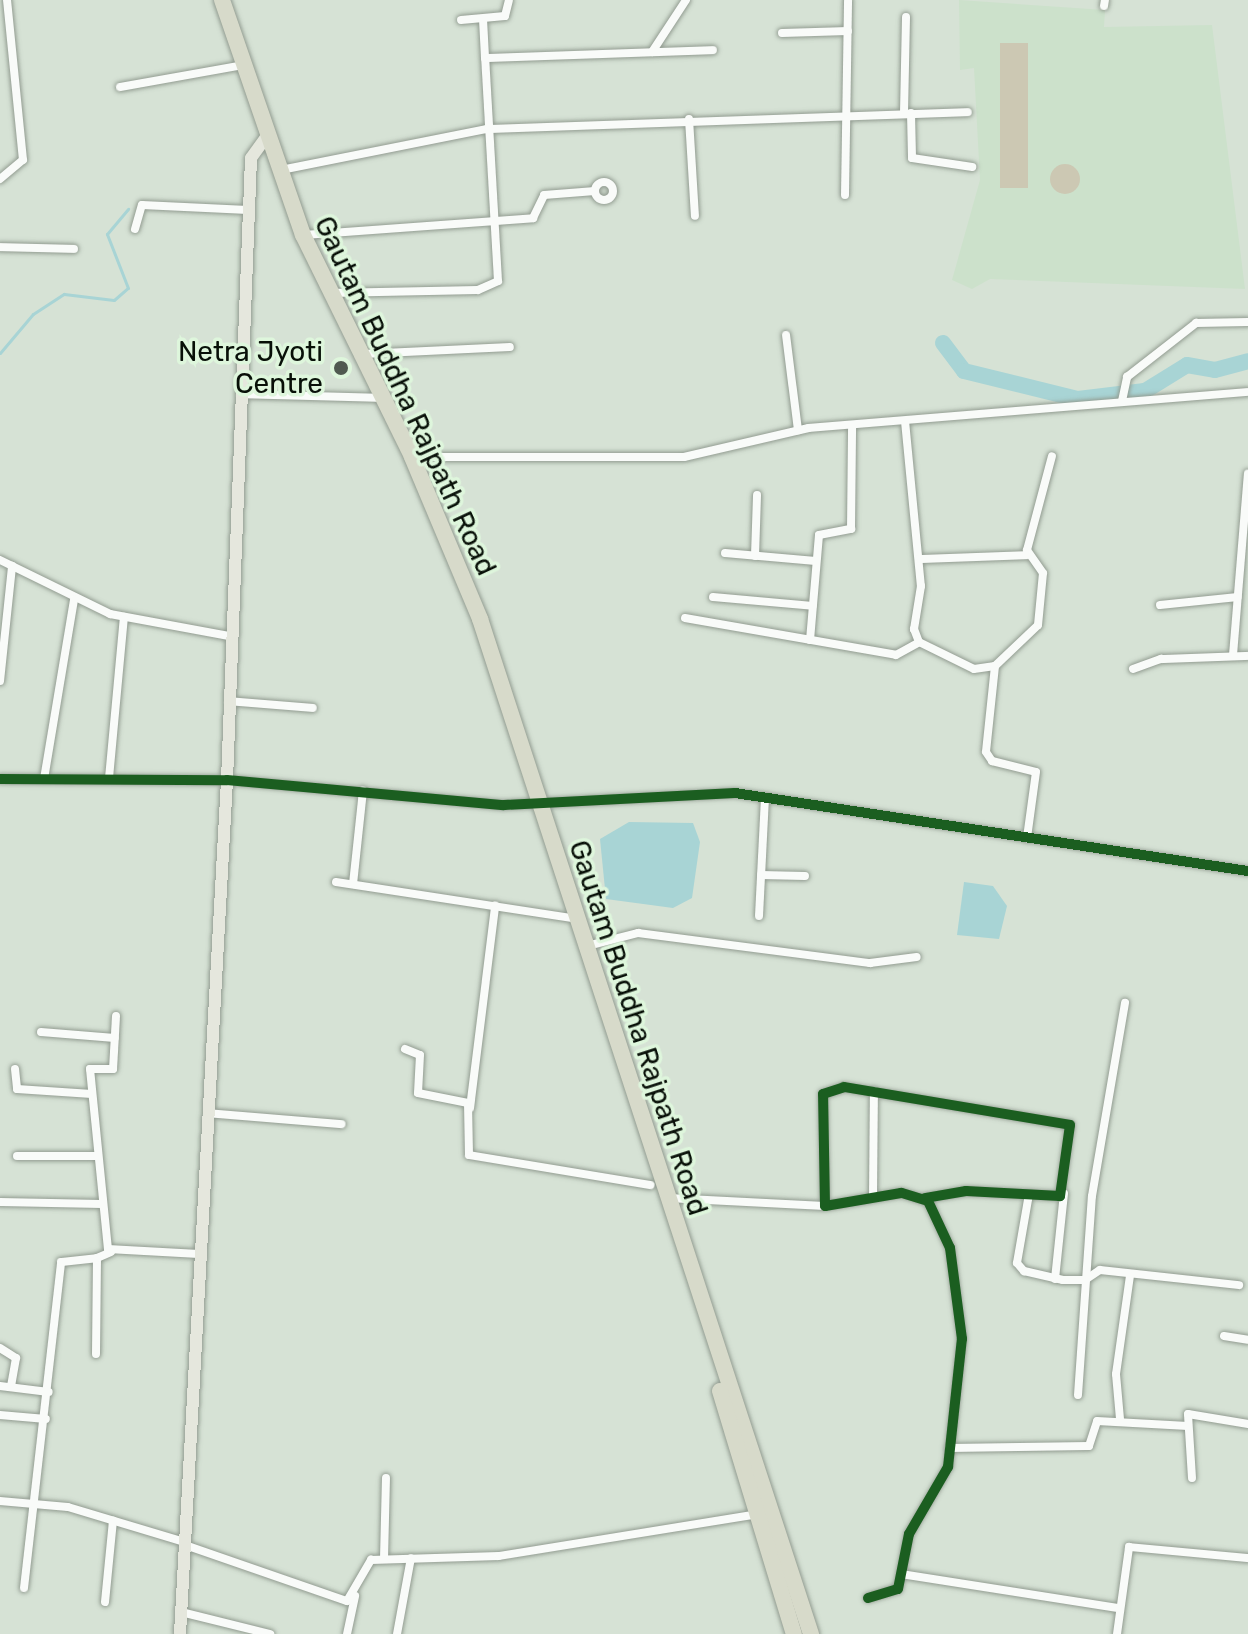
<!DOCTYPE html>
<html>
<head>
<meta charset="utf-8">
<style>
  body { margin:0 }
  #map { position:relative; width:1248px; height:1634px; overflow:hidden; background:#d6e2d5; font-family:Rubik,sans-serif }
  div>[style] { position:absolute }
  [style*='--x'] { left:calc(var(--x)*1px); top:calc(var(--y)*1px); width:calc(var(--w)*1px); rotate:calc(var(--a)*1deg) }
  .built>* { inset:0; background:#cce1cb }
  .green>* { inset:0; background:#ccc8b3; transform-origin:0 0 }
  .round { border-radius:50% }
  .water>* { inset:0; background:#a8d4d5 }
  .stream>* { height:3px; margin:-1.5px; padding:0 1.5px; transform-origin:1.5px; border-radius:1.5px; background:#a8d4d5 }
  .river>* { height:16px; margin:-8px; padding:0 8px; transform-origin:8px; border-radius:8px; background:#a8d4d5 }
  .roads { filter:drop-shadow(0 0 2px #929c91) drop-shadow(0 0 2px #929c91) }
  .street>* { height:8px; margin:-4px; padding:0 4px; transform-origin:4px; border-radius:4px; background:#f9fbf9 }
  .street>.ring { margin:-4px; padding:0; box-sizing:content-box; background:none; border:8px solid #f9fbf9; border-radius:50% }
  .primary>* { height:12px; margin:-6px; padding:0 6px; transform-origin:6px; border-radius:6px; background:#e5e7dd }
  .highway>* { height:16px; margin:-8px; padding:0 8px; transform-origin:8px; border-radius:8px; background:#d7daca }
  .cycleway>* { height:10px; margin:-5px; padding:0 5px; transform-origin:5px; border-radius:5px; background:#1b5e20 }
  .dots>* { width:22px; height:22px; translate:-50% -50%; box-sizing:border-box; border:4px solid #def6dc; border-radius:50% }
  span { translate:-50% -50%; white-space:nowrap; text-align:center; line-height:1.15; -webkit-text-stroke:7px #def6dc; paint-order:stroke }
  .poi-label { font-size:28px; color:#081008 }
  .right { translate:-100% -50%; text-align:right }
  .street-label { font-size:28px; color:#081008 }
</style>
</head>
<body>
<div id="map">
  <div class="built">
    <div style="clip-path:polygon(959px 0,1105px 10px,1104px 27px,1212px 25px,1245px 289px,990px 279px,972px 289px,952px 280px,980px 180px,974px 68px,960px 70px)"></div>
  </div>
  <div class="green">
    <div style="left:1028px;top:43px;width:145px;height:28px;rotate:90deg"></div>
    <div class="round" style="left:1050px;top:164px;width:30px;height:30px"></div>
  </div>
  <div class="water">
    <div style="clip-path:polygon(629px 822px,693px 823px,700px 842px,692px 898px,673px 908px,606px 899px,600px 839px)"></div>
    <div style="clip-path:polygon(964px 882px,993px 886px,1007px 906px,999px 939px,957px 935px)"></div>
  </div>
  <div class="stream">
    <div style="--x:0;--y:353;--w:51;--a:-49.8"></div>
    <div style="--x:33;--y:314;--w:37;--a:-33"></div>
    <div style="--x:64;--y:294;--w:50;--a:6.8"></div>
    <div style="--x:114;--y:300;--w:18;--a:-41"></div>
    <div style="--x:128;--y:288;--w:58;--a:-111.3"></div>
    <div style="--x:107;--y:234;--w:33;--a:-50"></div>
  </div>
  <div class="river">
    <div style="--x:943;--y:343;--w:35;--a:53"></div>
    <div style="--x:964;--y:371;--w:117;--a:13.8"></div>
    <div style="--x:1078;--y:399;--w:67;--a:-6.8"></div>
    <div style="--x:1145;--y:391;--w:49;--a:-31.8"></div>
    <div style="--x:1187;--y:365;--w:28;--a:10"></div>
    <div style="--x:1215;--y:370;--w:34;--a:-15"></div>
  </div>
  <div class="roads">
    <div class="street">
      <div style="--x:1104;--y:6;--w:6;--a:-81"></div>
      <div style="--x:483;--y:19;--w:39;--a:87"></div>
      <div style="--x:461;--y:20;--w:44;--a:-5.2"></div>
      <div style="--x:505;--y:16;--w:16;--a:-76"></div>
      <div style="--x:782;--y:33;--w:66;--a:-1.7"></div>
      <div style="--x:652;--y:52;--w:62;--a:-56.8"></div>
      <div style="--x:120;--y:87;--w:125;--a:-10.1"></div>
      <div style="--x:904;--y:113;--w:96;--a:-88.8"></div>
      <div style="--x:911;--y:113;--w:45;--a:88.7"></div>
      <div style="--x:912;--y:158;--w:61;--a:8.5"></div>
      <div style="--x:689;--y:119;--w:97;--a:86.5"></div>
      <div style="--x:281;--y:170;--w:210;--a:-11.3"></div>
      <div style="--x:487;--y:129;--w:481;--a:-2"></div>
      <div style="--x:0;--y:179;--w:30;--a:-40"></div>
      <div style="--x:23;--y:160;--w:161;--a:-95.7"></div>
      <div class="ring" style="left:595px;top:182px;width:10px;height:10px"></div>
      <div style="--x:845;--y:195;--w:195;--a:-89.1"></div>
      <div style="--x:135;--y:229;--w:25;--a:-74"></div>
      <div style="--x:142;--y:205;--w:106;--a:2.7"></div>
      <div style="--x:304;--y:235;--w:230;--a:-4.2"></div>
      <div style="--x:533;--y:218;--w:25;--a:-64"></div>
      <div style="--x:544;--y:195;--w:51;--a:-4.5"></div>
      <div style="--x:0;--y:247;--w:74;--a:1.5"></div>
      <div style="--x:330;--y:293;--w:148;--a:-1.2"></div>
      <div style="--x:478;--y:290;--w:22;--a:-24"></div>
      <div style="--x:498;--y:281;--w:223;--a:-93.3"></div>
      <div style="--x:485;--y:58;--w:228;--a:-2"></div>
      <div style="--x:786;--y:335;--w:96;--a:82.8"></div>
      <div style="--x:363;--y:354;--w:147;--a:-2.7"></div>
      <div style="--x:240;--y:394;--w:142;--a:1.6"></div>
      <div style="--x:1122;--y:401;--w:25;--a:-78"></div>
      <div style="--x:1127;--y:377;--w:88;--a:-38"></div>
      <div style="--x:1196;--y:323;--w:52;--a:-1.1"></div>
      <div style="--x:905;--y:421;--w:166;--a:84.5"></div>
      <div style="--x:921;--y:586;--w:44;--a:99.2"></div>
      <div style="--x:914;--y:629;--w:14;--a:69"></div>
      <div style="--x:919;--y:642;--w:61;--a:26.1"></div>
      <div style="--x:974;--y:669;--w:21;--a:-8"></div>
      <div style="--x:995;--y:666;--w:59;--a:-43.6"></div>
      <div style="--x:1038;--y:625;--w:52;--a:-84.5"></div>
      <div style="--x:1043;--y:573;--w:28;--a:-125"></div>
      <div style="--x:1027;--y:550;--w:97;--a:-75.1"></div>
      <div style="--x:412;--y:457;--w:272;--a:0"></div>
      <div style="--x:684;--y:457;--w:128;--a:-13.1"></div>
      <div style="--x:809;--y:428;--w:440;--a:-4.7"></div>
      <div style="--x:725;--y:553;--w:91;--a:5"></div>
      <div style="--x:755;--y:556;--w:61;--a:-88.1"></div>
      <div style="--x:919;--y:559;--w:108;--a:-2.1"></div>
      <div style="--x:0;--y:560;--w:123;--a:26.1"></div>
      <div style="--x:110;--y:614;--w:121;--a:10.5"></div>
      <div style="--x:713;--y:597;--w:100;--a:5.1"></div>
      <div style="--x:1160;--y:605;--w:78;--a:-5.9"></div>
      <div style="--x:685;--y:618;--w:214;--a:9.9"></div>
      <div style="--x:896;--y:655;--w:26;--a:-29"></div>
      <div style="--x:810;--y:640;--w:105;--a:-85.1"></div>
      <div style="--x:819;--y:535;--w:33;--a:-11"></div>
      <div style="--x:851;--y:529;--w:103;--a:-89.4"></div>
      <div style="--x:1233;--y:655;--w:182;--a:-85.3"></div>
      <div style="--x:995;--y:666;--w:86;--a:96"></div>
      <div style="--x:986;--y:752;--w:11;--a:56"></div>
      <div style="--x:992;--y:761;--w:45;--a:14"></div>
      <div style="--x:1036;--y:772;--w:67;--a:97.8"></div>
      <div style="--x:1133;--y:669;--w:30;--a:-20"></div>
      <div style="--x:1161;--y:659;--w:87;--a:-2"></div>
      <div style="--x:0;--y:681;--w:116;--a:-84"></div>
      <div style="--x:228;--y:701;--w:85;--a:4.7"></div>
      <div style="--x:109;--y:778;--w:162;--a:-84.7"></div>
      <div style="--x:0;--y:779;--w:227;--a:0.3"></div>
      <div style="--x:227;--y:780;--w:278;--a:5.2"></div>
      <div style="--x:504;--y:805;--w:231;--a:-3"></div>
      <div style="--x:735;--y:793;--w:519;--a:8.65"></div>
      <div style="--x:44;--y:779;--w:182;--a:-80.5"></div>
      <div style="--x:761;--y:875;--w:44;--a:1.3"></div>
      <div style="--x:336;--y:882;--w:244;--a:8.7"></div>
      <div style="--x:353;--y:884;--w:94;--a:-83.9"></div>
      <div style="--x:759;--y:916;--w:119;--a:-87.1"></div>
      <div style="--x:587;--y:946;--w:53;--a:-14.3"></div>
      <div style="--x:638;--y:933;--w:234;--a:7.4"></div>
      <div style="--x:870;--y:963;--w:47;--a:-7.3"></div>
      <div style="--x:116;--y:1016;--w:53;--a:93.2"></div>
      <div style="--x:113;--y:1069;--w:23;--a:180"></div>
      <div style="--x:90;--y:1069;--w:181;--a:84.3"></div>
      <div style="--x:108;--y:1249;--w:91;--a:3.1"></div>
      <div style="--x:41;--y:1032;--w:74;--a:4.6"></div>
      <div style="--x:405;--y:1049;--w:16;--a:22"></div>
      <div style="--x:420;--y:1055;--w:38;--a:93"></div>
      <div style="--x:418;--y:1093;--w:51;--a:11.3"></div>
      <div style="--x:468;--y:1103;--w:52;--a:88.9"></div>
      <div style="--x:469;--y:1155;--w:184;--a:9.4"></div>
      <div style="--x:15;--y:1069;--w:20;--a:84"></div>
      <div style="--x:17;--y:1089;--w:75;--a:3.8"></div>
      <div style="--x:470;--y:1108;--w:204;--a:-82.9"></div>
      <div style="--x:207;--y:1113;--w:135;--a:4.7"></div>
      <div style="--x:17;--y:1156;--w:81;--a:0"></div>
      <div style="--x:1029;--y:1194;--w:70;--a:99.9"></div>
      <div style="--x:1017;--y:1263;--w:11;--a:49"></div>
      <div style="--x:1024;--y:1271;--w:40;--a:13"></div>
      <div style="--x:1063;--y:1280;--w:22;--a:0"></div>
      <div style="--x:1085;--y:1280;--w:18;--a:-34"></div>
      <div style="--x:1100;--y:1270;--w:140;--a:6.2"></div>
      <div style="--x:873;--y:1197;--w:106;--a:-89.5"></div>
      <div style="--x:668;--y:1198;--w:157;--a:2.9"></div>
      <div style="--x:0;--y:1202;--w:102;--a:1.1"></div>
      <div style="--x:1055;--y:1279;--w:86;--a:-84"></div>
      <div style="--x:1224;--y:1336;--w:24;--a:9"></div>
      <div style="--x:0;--y:1348;--w:19;--a:32"></div>
      <div style="--x:16;--y:1358;--w:29;--a:100"></div>
      <div style="--x:96;--y:1354;--w:96;--a:-89.4"></div>
      <div style="--x:97;--y:1258;--w:15;--a:-23"></div>
      <div style="--x:0;--y:1386;--w:49;--a:7"></div>
      <div style="--x:1078;--y:1395;--w:199;--a:-86"></div>
      <div style="--x:1092;--y:1196;--w:196;--a:-80.3"></div>
      <div style="--x:0;--y:1415;--w:46;--a:5"></div>
      <div style="--x:1120;--y:1419;--w:45;--a:-95.1"></div>
      <div style="--x:1116;--y:1374;--w:99;--a:-81.9"></div>
      <div style="--x:949;--y:1448;--w:140;--a:-0.8"></div>
      <div style="--x:1089;--y:1446;--w:26;--a:-72"></div>
      <div style="--x:1097;--y:1421;--w:91;--a:3.1"></div>
      <div style="--x:1192;--y:1478;--w:64;--a:-93.6"></div>
      <div style="--x:1188;--y:1414;--w:61;--a:9.5"></div>
      <div style="--x:0;--y:1501;--w:68;--a:5"></div>
      <div style="--x:68;--y:1507;--w:122;--a:16.7"></div>
      <div style="--x:185;--y:1545;--w:171;--a:19.1"></div>
      <div style="--x:347;--y:1601;--w:48;--a:-59.7"></div>
      <div style="--x:371;--y:1560;--w:128;--a:-1.8"></div>
      <div style="--x:499;--y:1556;--w:262;--a:-9.2"></div>
      <div style="--x:384;--y:1559;--w:81;--a:-88.6"></div>
      <div style="--x:901;--y:1574;--w:221;--a:8.9"></div>
      <div style="--x:24;--y:1588;--w:328;--a:-83.5"></div>
      <div style="--x:61;--y:1262;--w:36;--a:-6"></div>
      <div style="--x:868;--y:1598;--w:31;--a:-17"></div>
      <div style="--x:898;--y:1589;--w:56;--a:-78.7"></div>
      <div style="--x:909;--y:1534;--w:78;--a:-59.8"></div>
      <div style="--x:948;--y:1467;--w:129;--a:-83.8"></div>
      <div style="--x:962;--y:1339;--w:92;--a:-97.5"></div>
      <div style="--x:950;--y:1248;--w:52;--a:-115.1"></div>
      <div style="--x:928;--y:1201;--w:28;--a:-163"></div>
      <div style="--x:901;--y:1193;--w:77;--a:170.3"></div>
      <div style="--x:825;--y:1206;--w:112;--a:-91"></div>
      <div style="--x:823;--y:1094;--w:22;--a:-18"></div>
      <div style="--x:844;--y:1087;--w:229;--a:9.5"></div>
      <div style="--x:1070;--y:1125;--w:72;--a:98"></div>
      <div style="--x:1060;--y:1196;--w:94;--a:-177"></div>
      <div style="--x:966;--y:1191;--w:42;--a:170.3"></div>
      <div style="--x:105;--y:1602;--w:82;--a:-84.4"></div>
      <div style="--x:181;--y:1612;--w:92;--a:13.9"></div>
      <div style="--x:347;--y:1634;--w:39;--a:-78"></div>
      <div style="--x:397;--y:1634;--w:77;--a:-79.6"></div>
      <div style="--x:1117;--y:1634;--w:88;--a:-82.1"></div>
      <div style="--x:1129;--y:1547;--w:120;--a:5.3"></div>
    </div>
    <div class="primary">
      <div style="--x:180;--y:1634;--w:855;--a:-86.85"></div>
      <div style="--x:227;--y:780;--w:622;--a:-87.79"></div>
      <div style="--x:251;--y:158;--w:24;--a:-54"></div>
    </div>
    <div class="highway">
      <div style="--x:222;--y:0;--w:249;--a:71"></div>
      <div style="--x:303;--y:235;--w:247;--a:63.8"></div>
      <div style="--x:412;--y:457;--w:176;--a:67.2"></div>
      <div style="--x:480;--y:619;--w:1068;--a:71.94"></div>
      <div style="--x:720;--y:1391;--w:254;--a:73.1"></div>
    </div>
  </div>
  <div class="cycleway">
    <div style="--x:0;--y:779;--w:227;--a:0.3"></div>
    <div style="--x:227;--y:780;--w:278;--a:5.2"></div>
    <div style="--x:504;--y:805;--w:231;--a:-3"></div>
    <div style="--x:735;--y:793;--w:519;--a:8.65"></div>
    <div style="--x:868;--y:1598;--w:31;--a:-17"></div>
    <div style="--x:898;--y:1589;--w:56;--a:-78.7"></div>
    <div style="--x:909;--y:1534;--w:78;--a:-59.8"></div>
    <div style="--x:948;--y:1467;--w:129;--a:-83.8"></div>
    <div style="--x:962;--y:1339;--w:92;--a:-97.5"></div>
    <div style="--x:950;--y:1248;--w:52;--a:-115.1"></div>
    <div style="--x:928;--y:1201;--w:28;--a:-163"></div>
    <div style="--x:901;--y:1193;--w:77;--a:170.3"></div>
    <div style="--x:825;--y:1206;--w:112;--a:-91"></div>
    <div style="--x:823;--y:1094;--w:22;--a:-18"></div>
    <div style="--x:844;--y:1087;--w:229;--a:9.5"></div>
    <div style="--x:1070;--y:1125;--w:72;--a:98"></div>
    <div style="--x:1060;--y:1196;--w:94;--a:-177"></div>
    <div style="--x:966;--y:1191;--w:42;--a:170.3"></div>
  </div>
  <div class="dots">
    <div style="left:341px;top:368px;background:#505a50"></div>
  </div>
  <div class="poi-label">
    <span class="right" style="left:323px;top:368px">Netra Jyoti<br>Centre</span>
  </div>
  <div class="street-label">
    <span style="left:405px;top:396px;rotate:65deg">Gautam Buddha Rajpath Road</span>
    <span style="left:638px;top:1028px;rotate:72deg">Gautam Buddha Rajpath Road</span>
  </div>
</div>
</body>
</html>
